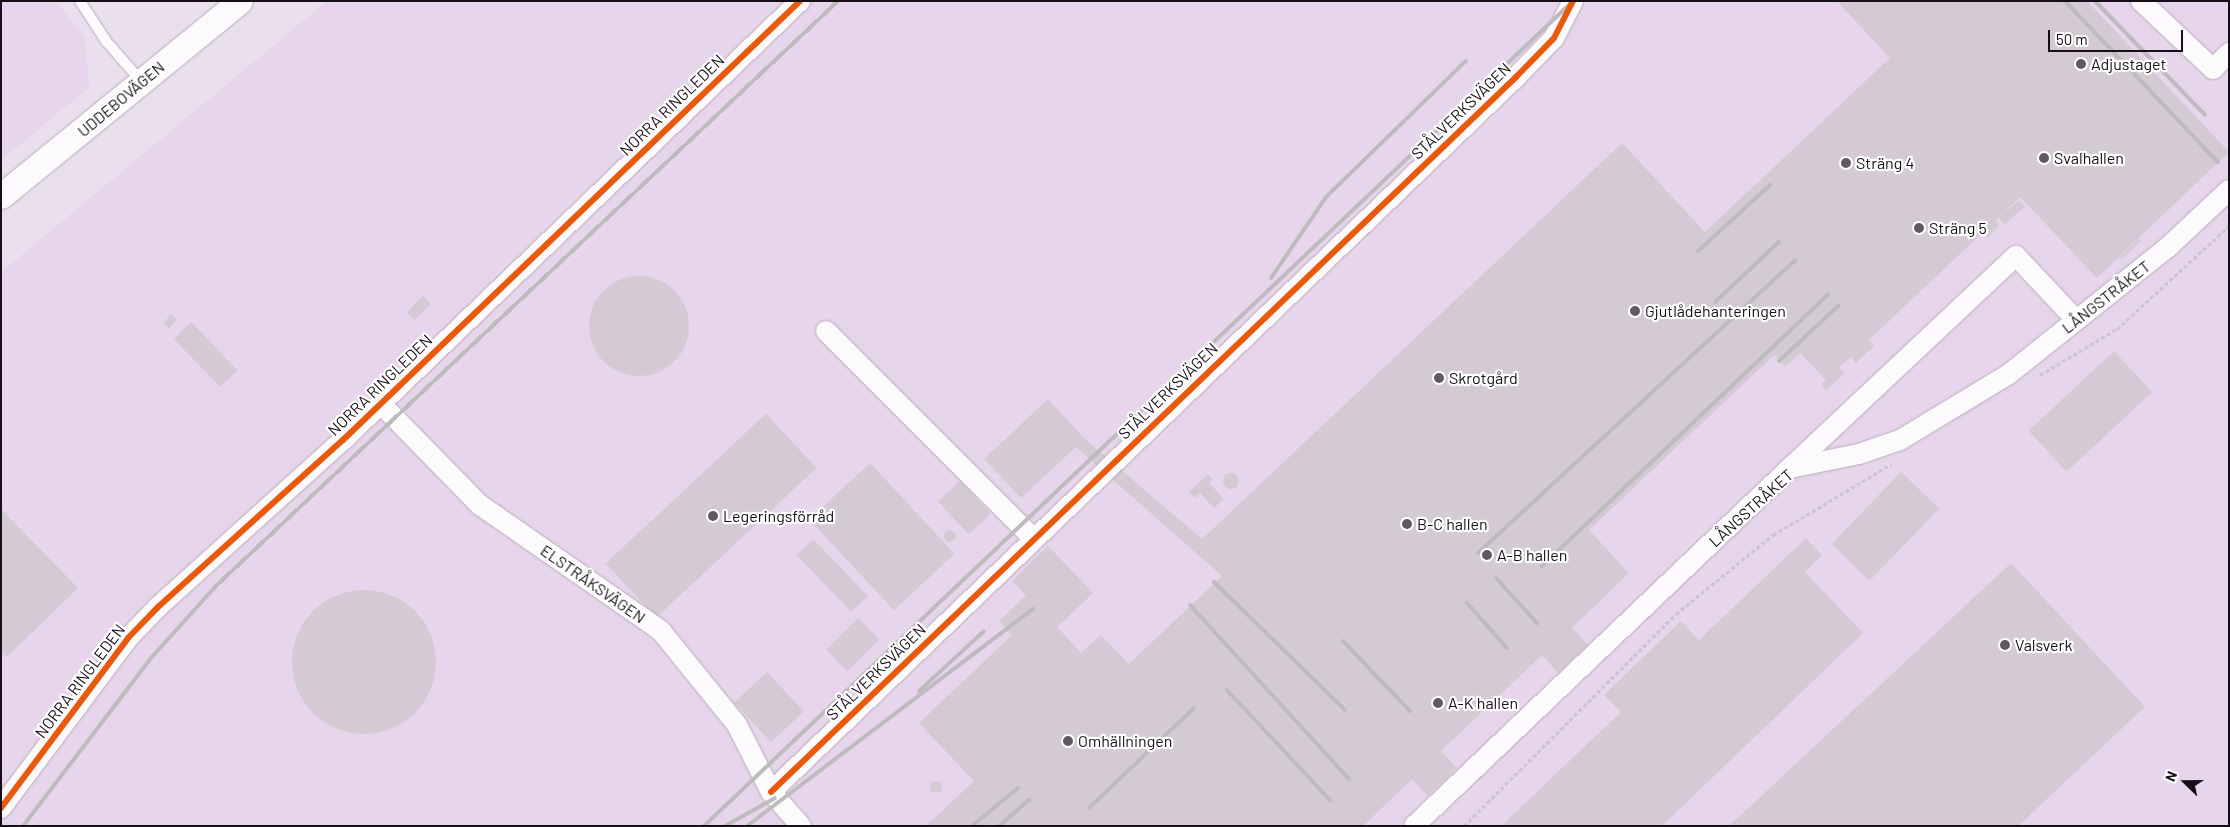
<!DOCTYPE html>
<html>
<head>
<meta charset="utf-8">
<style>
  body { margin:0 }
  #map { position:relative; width:2230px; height:827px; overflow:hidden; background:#eae0ed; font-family:Barlow,sans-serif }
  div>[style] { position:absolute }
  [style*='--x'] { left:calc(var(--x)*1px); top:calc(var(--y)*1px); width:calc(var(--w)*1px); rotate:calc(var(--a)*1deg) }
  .built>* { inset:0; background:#e7d5eb }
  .building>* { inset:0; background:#d3cad4; transform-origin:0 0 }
  .round { border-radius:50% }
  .path>* { height:3px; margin-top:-1.5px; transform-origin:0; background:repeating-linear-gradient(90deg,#c9c5cb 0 4px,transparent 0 6.5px) }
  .roads { filter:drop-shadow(0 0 1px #b7afba) drop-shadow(0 0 1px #b7afba) }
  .service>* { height:10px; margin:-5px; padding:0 5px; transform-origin:5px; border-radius:5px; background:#fcfafc }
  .minor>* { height:20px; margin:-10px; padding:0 10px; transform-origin:10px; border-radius:10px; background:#fcfafc }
  .tertiary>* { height:25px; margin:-12.5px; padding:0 12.5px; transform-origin:12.5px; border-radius:12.5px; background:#fcfafc }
  .rail>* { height:4px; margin:-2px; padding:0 2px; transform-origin:2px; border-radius:2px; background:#bdbbbd }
  .cycleway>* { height:6px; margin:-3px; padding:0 3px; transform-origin:3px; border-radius:3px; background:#e8590c }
  .dots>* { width:14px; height:14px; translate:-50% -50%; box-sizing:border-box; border:2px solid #fff; border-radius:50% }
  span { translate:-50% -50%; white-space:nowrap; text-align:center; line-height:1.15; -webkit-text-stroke:4.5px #fff; paint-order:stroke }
  .poi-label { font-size:16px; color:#160f17 }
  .left { translate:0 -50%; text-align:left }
  .street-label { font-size:16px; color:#160f17 }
  .frame { position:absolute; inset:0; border:2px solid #160f17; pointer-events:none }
  .north { position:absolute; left:2160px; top:757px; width:50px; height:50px; -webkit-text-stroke:4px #fff; paint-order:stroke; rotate:292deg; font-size:14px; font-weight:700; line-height:20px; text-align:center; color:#160f17 }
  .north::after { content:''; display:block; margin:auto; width:18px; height:22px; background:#160f17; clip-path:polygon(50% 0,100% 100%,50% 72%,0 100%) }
  .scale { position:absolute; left:2048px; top:30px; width:135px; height:22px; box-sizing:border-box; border:2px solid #160f17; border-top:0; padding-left:6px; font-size:15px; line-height:18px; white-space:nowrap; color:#160f17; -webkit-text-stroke:4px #fff; paint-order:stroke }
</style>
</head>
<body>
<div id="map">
  <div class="built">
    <div style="clip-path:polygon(1px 1px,56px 1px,84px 37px,90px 87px,1px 160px)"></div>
    <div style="clip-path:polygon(327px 1px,2229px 1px,2229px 826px,1px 826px,1px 272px)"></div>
  </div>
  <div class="building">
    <div style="clip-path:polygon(1837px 1px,2087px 1px,2229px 152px,2097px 278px,2020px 197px,1996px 220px,1999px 226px,1988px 237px,1982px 233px,1869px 340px,1874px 346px,1856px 363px,1851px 357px,1839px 367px,1845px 373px,1826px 391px,1821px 384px,1826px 380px,1800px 353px,1785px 367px,1774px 355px,1589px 530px,1629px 573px,1572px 628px,1588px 645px,1558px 673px,1542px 655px,1441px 751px,1457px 768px,1428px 796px,1412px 779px,1363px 826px,926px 826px,974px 781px,919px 723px,1012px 635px,999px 621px,1026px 595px,1012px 581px,1048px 546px,1093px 593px,1057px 627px,1081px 653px,1101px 635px,1129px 664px,1222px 576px,1076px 447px,1021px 498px,984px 459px,1048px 399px,1085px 439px,1202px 539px,1622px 143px,1705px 232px,1890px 58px)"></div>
    <div style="left:2019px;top:200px;width:9px;height:27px;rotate:49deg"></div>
    <div style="clip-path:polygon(2139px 239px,2141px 241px,2121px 259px,2119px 258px)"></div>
    <div class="round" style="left:589px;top:276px;width:100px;height:100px"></div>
    <div style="left:423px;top:296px;width:11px;height:23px;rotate:45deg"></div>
    <div style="left:171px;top:314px;width:8px;height:12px;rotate:40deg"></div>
    <div style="left:191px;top:322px;width:67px;height:24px;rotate:46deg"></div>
    <div style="left:2114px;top:351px;width:56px;height:117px;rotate:47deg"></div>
    <div style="left:766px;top:414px;width:74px;height:219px;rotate:47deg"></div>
    <div style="left:870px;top:463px;width:124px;height:83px;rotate:47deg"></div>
    <div style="left:1901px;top:472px;width:53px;height:100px;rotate:44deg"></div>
    <div class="round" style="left:1223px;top:473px;width:16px;height:16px"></div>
    <div style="clip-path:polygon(1208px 474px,1213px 479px,1209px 483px,1224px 499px,1214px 508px,1200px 493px,1195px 498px,1189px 492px)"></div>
    <div style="left:960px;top:481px;width:45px;height:30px;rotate:47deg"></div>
    <div style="clip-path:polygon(1px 509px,78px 588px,7px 657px,1px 650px)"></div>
    <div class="round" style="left:944px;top:530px;width:12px;height:12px"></div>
    <div style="clip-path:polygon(1806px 538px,1822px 555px,1805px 572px,1863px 633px,1662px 826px,1501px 826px,1621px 712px,1604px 695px,1681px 621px,1699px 640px)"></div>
    <div style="left:813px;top:539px;width:79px;height:23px;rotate:46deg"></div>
    <div style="clip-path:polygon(2011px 563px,2145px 707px,2018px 826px,1729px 826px)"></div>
    <div class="round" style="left:292px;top:590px;width:144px;height:144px"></div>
    <div style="left:858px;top:618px;width:30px;height:45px;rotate:45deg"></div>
    <div style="left:767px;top:672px;width:54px;height:45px;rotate:47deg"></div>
    <div class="round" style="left:930px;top:781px;width:12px;height:12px"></div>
  </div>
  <div class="path">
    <div style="--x:2040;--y:375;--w:90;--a:-30.9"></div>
    <div style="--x:2117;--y:329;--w:152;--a:-42.6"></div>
    <div style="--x:1464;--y:826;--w:300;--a:-45"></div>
    <div style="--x:1676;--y:614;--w:125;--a:-39.2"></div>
    <div style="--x:1773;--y:535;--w:138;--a:-31"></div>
  </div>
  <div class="roads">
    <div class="service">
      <div style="--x:80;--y:1;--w:48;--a:57"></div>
      <div style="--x:106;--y:41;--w:53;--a:48.8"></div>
    </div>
    <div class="minor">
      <div style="--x:2141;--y:1;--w:99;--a:43.4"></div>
      <div style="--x:2213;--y:69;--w:23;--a:-45"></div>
      <div style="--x:826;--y:331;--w:294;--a:45"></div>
      <div style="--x:381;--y:404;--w:141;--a:45.6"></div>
      <div style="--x:480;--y:505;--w:221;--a:34.8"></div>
      <div style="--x:661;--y:631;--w:121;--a:51"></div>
      <div style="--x:737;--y:725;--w:75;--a:63.1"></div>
      <div style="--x:771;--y:792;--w:45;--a:48.6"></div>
      <div style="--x:1790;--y:468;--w:310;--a:-43.2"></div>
      <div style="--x:2016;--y:256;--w:88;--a:46.8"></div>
      <div style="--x:771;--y:792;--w:1033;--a:-43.82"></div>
      <div style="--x:1516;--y:77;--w:54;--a:-45.7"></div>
      <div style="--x:1554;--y:38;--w:42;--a:-62.8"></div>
      <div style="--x:1;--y:808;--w:212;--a:-53.2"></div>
      <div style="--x:128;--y:638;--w:43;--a:-45.9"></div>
      <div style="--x:158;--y:607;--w:249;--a:-42.1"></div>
      <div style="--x:343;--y:440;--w:634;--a:-43.85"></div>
      <div style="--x:1414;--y:826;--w:519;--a:-43.6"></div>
      <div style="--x:1790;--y:468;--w:70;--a:-11.5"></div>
      <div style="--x:1859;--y:454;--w:43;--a:-18.9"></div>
      <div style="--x:1900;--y:440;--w:127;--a:-31.2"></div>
      <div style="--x:2009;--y:374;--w:202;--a:-38.6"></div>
      <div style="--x:2167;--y:248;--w:85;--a:-43.1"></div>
    </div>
    <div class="tertiary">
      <div style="--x:1;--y:196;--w:308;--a:-39.2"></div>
    </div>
  </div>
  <div class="rail">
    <div style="--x:2065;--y:1;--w:222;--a:46.5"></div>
    <div style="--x:2095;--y:1;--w:158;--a:46"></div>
    <div style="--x:1698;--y:251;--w:98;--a:-42.5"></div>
    <div style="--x:1271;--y:278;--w:98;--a:-55.8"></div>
    <div style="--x:1326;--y:197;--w:195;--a:-44.2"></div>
    <div style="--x:1715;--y:302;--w:88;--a:-43.2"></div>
    <div style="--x:1779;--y:361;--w:81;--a:-43"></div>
    <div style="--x:1478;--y:553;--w:432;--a:-42.7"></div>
    <div style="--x:1542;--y:566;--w:394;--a:-43.5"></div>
    <div style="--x:1496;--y:578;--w:61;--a:47.7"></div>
    <div style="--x:1214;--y:582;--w:183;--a:44.3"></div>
    <div style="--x:1467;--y:603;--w:60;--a:48.4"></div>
    <div style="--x:1190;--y:605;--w:236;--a:47.6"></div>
    <div style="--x:1343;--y:641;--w:97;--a:46.3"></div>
    <div style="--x:1227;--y:690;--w:151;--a:46.9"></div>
    <div style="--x:919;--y:691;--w:88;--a:-42.7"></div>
    <div style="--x:1089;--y:808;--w:144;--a:-43.6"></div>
    <div style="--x:23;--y:826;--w:210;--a:-52.7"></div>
    <div style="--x:150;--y:659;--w:98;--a:-47.9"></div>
    <div style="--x:216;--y:586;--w:854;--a:-43.24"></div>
    <div style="--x:704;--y:826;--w:1198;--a:-43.51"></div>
    <div style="--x:725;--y:826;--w:57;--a:-29.2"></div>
    <div style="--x:747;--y:826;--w:359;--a:-37.2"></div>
    <div style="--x:972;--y:826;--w:60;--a:-39.6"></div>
    <div style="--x:999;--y:826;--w:40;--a:-41"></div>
  </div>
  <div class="cycleway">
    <div style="--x:771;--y:792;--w:1033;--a:-43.82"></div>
    <div style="--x:1516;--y:77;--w:54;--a:-45.7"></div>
    <div style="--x:1554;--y:38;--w:42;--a:-62.8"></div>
    <div style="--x:1;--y:808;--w:212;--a:-53.2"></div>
    <div style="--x:128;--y:638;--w:43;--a:-45.9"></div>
    <div style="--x:158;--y:607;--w:249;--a:-42.1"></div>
    <div style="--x:343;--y:440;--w:634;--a:-43.85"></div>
  </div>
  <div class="dots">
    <div style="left:2081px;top:64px;background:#605862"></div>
    <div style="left:2044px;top:158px;background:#605862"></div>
    <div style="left:1846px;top:163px;background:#605862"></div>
    <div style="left:1919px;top:228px;background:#605862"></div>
    <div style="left:1635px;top:311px;background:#605862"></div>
    <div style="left:1439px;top:378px;background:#605862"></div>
    <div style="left:713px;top:516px;background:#605862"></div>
    <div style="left:1407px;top:524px;background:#605862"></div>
    <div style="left:1487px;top:555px;background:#605862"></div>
    <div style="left:2005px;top:645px;background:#605862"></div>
    <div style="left:1438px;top:703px;background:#605862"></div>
    <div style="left:1068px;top:741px;background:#605862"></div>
  </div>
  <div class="poi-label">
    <span class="left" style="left:2091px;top:64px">Adjustaget</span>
    <span class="left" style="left:2054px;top:158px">Svalhallen</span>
    <span class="left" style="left:1856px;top:163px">Sträng 4</span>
    <span class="left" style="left:1929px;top:228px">Sträng 5</span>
    <span class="left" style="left:1645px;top:311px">Gjutlådehanteringen</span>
    <span class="left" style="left:1449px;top:378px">Skrotgård</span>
    <span class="left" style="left:723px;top:516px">Legeringsförråd</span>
    <span class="left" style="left:1417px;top:524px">B-C hallen</span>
    <span class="left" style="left:1497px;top:555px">A-B hallen</span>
    <span class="left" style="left:2015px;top:645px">Valsverk</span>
    <span class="left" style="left:1448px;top:703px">A-K hallen</span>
    <span class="left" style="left:1078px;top:741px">Omhällningen</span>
  </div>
  <div class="street-label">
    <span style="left:121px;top:99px;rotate:-40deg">UDDEBOVÄGEN</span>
    <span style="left:672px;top:105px;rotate:-44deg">NORRA RINGLEDEN</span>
    <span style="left:1461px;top:111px;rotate:-44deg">STÅLVERKSVÄGEN</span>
    <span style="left:2106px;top:297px;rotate:-38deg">LÅNGSTRÅKET</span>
    <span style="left:380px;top:385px;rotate:-44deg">NORRA RINGLEDEN</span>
    <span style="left:1168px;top:391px;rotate:-44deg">STÅLVERKSVÄGEN</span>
    <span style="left:1751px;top:508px;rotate:-42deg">LÅNGSTRÅKET</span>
    <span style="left:593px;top:584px;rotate:35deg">ELSTRÅKSVÄGEN</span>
    <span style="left:876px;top:672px;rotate:-44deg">STÅLVERKSVÄGEN</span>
    <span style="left:80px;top:681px;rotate:-53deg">NORRA RINGLEDEN</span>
  </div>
  <div class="frame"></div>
  <div class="north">N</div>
  <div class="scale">50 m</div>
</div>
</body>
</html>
